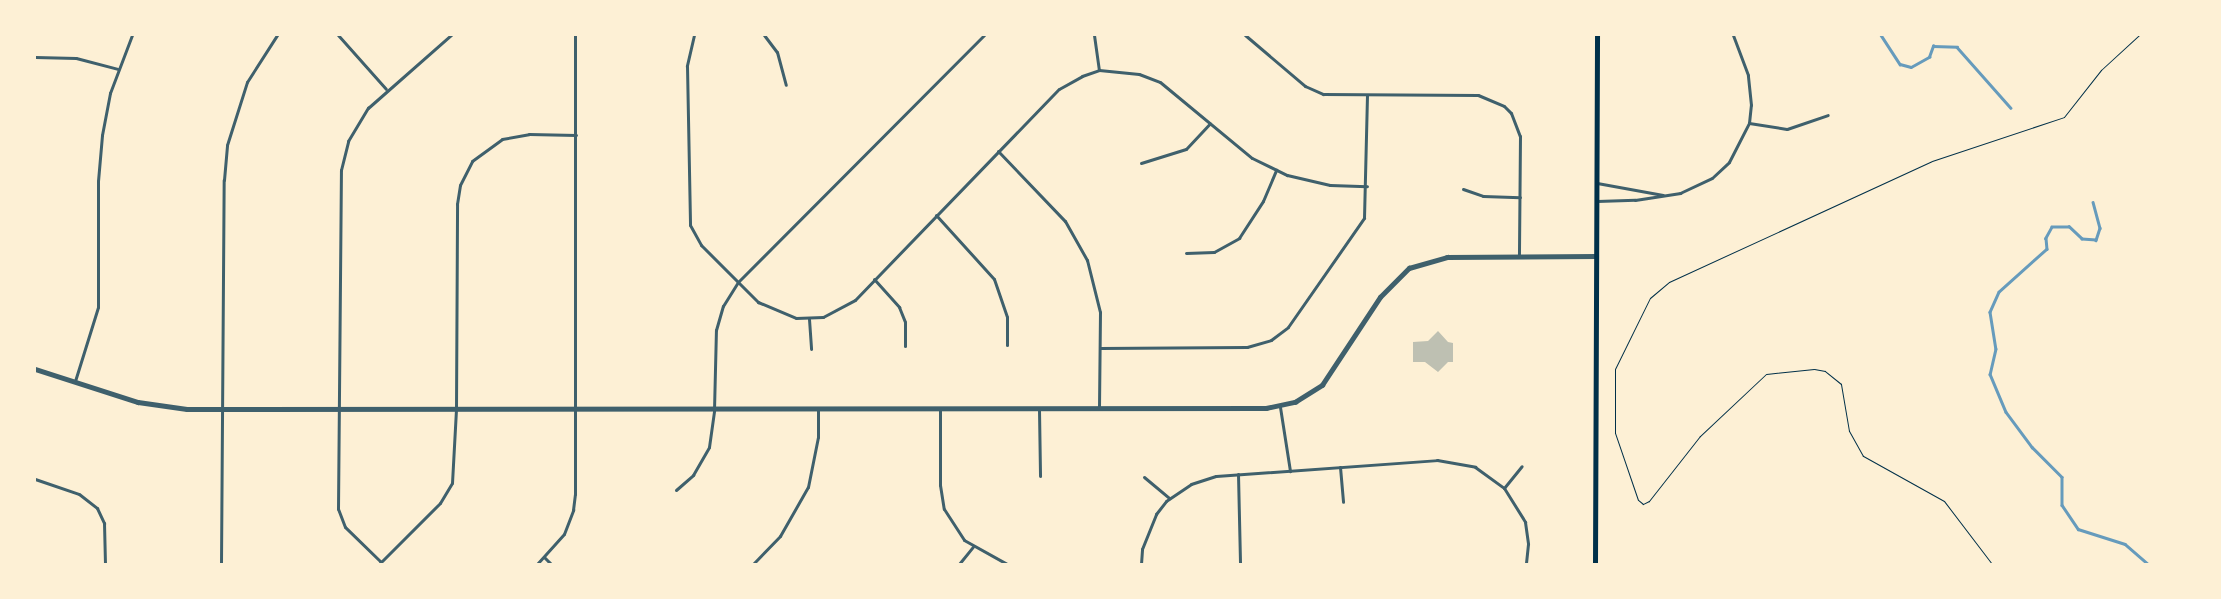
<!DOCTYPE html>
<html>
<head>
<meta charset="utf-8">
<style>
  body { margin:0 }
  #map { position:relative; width:2221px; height:599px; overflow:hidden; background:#fdf0d5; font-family:Arial,sans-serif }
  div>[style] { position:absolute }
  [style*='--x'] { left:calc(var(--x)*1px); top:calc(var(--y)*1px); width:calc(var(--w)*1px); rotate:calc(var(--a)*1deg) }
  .stream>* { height:2.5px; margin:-1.25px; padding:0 1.25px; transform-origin:1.25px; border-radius:1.25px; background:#669bbc }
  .building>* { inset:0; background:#bec0b2 }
  .path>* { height:1px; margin:-0.5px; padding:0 0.5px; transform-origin:0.5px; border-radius:0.5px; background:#003049 }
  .minor>* { height:3px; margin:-1.5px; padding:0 1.5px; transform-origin:1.5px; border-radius:1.5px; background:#3f606c }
  .tertiary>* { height:4.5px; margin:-2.25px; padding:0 2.25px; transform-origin:2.25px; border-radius:2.25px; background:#3f606c }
  .secondary>* { height:5px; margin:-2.5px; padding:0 2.5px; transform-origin:2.5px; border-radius:2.5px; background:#003049 }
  span { translate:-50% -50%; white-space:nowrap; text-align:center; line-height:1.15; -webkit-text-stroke:5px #fdf0d5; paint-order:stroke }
  .frame { position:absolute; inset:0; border:36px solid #fdf0d5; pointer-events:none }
</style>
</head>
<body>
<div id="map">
  <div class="stream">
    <div style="--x:1881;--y:35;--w:35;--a:57"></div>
    <div style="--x:1900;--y:64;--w:11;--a:15"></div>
    <div style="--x:1911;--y:67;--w:21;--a:-29"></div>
    <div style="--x:1929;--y:57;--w:12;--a:-70"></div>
    <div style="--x:1933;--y:46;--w:24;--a:2"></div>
    <div style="--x:1957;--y:47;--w:81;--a:48.5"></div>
    <div style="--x:2093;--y:202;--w:27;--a:75"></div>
    <div style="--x:2100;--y:228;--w:13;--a:108"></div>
    <div style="--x:2096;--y:240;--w:14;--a:-176"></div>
    <div style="--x:2082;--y:239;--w:18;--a:-137"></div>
    <div style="--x:2069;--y:227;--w:17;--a:180"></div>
    <div style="--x:2052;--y:227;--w:13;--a:119"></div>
    <div style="--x:2046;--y:238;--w:11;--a:85"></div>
    <div style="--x:2047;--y:249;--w:64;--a:138.1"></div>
    <div style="--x:1999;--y:292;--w:22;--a:114"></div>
    <div style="--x:1990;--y:312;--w:37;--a:81"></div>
    <div style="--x:1996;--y:349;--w:26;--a:103"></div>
    <div style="--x:1990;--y:374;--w:41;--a:67.2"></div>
    <div style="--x:2006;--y:412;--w:44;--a:53.4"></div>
    <div style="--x:2032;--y:447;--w:42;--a:45"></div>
    <div style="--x:2062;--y:477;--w:28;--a:90"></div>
    <div style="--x:2062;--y:505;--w:29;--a:56"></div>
    <div style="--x:2078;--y:529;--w:49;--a:17.7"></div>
    <div style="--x:2125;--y:544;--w:30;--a:41"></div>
  </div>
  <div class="building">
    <div style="clip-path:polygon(1438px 331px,1448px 342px,1453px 343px,1453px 362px,1448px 362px,1438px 372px,1425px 362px,1413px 362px,1413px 342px,1428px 341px)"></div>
  </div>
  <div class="path">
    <div style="--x:1992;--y:564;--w:79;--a:-127.3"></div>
    <div style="--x:1944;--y:501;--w:93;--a:-150.9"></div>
    <div style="--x:1863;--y:456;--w:29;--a:-119"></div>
    <div style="--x:1849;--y:431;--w:48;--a:-99.7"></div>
    <div style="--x:1841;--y:384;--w:21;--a:-141"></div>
    <div style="--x:1825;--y:371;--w:11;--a:-170"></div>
    <div style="--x:1814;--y:369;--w:48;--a:174.1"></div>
    <div style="--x:1766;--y:374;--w:91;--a:136.8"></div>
    <div style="--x:1700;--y:436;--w:83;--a:128.1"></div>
    <div style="--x:1649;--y:501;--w:7;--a:153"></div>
    <div style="--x:1643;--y:504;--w:6;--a:-141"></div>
    <div style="--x:1638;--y:500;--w:71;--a:-108.9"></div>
    <div style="--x:1615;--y:433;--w:64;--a:-90"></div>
    <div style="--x:1615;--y:369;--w:79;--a:-63.8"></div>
    <div style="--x:1650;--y:298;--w:25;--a:-40"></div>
    <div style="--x:1669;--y:282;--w:289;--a:-24.7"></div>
    <div style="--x:1932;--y:161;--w:139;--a:-18.4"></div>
    <div style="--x:2064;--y:117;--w:60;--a:-51.8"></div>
    <div style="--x:2101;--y:70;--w:52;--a:-42.6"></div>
  </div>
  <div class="minor">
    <div style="--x:338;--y:35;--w:72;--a:48.4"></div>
    <div style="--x:694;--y:35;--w:32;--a:103"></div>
    <div style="--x:687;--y:66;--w:159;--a:88.9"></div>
    <div style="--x:690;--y:225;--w:23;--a:61"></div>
    <div style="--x:701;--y:245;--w:81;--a:45"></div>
    <div style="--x:758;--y:302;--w:41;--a:22.8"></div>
    <div style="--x:796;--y:318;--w:27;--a:-2"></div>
    <div style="--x:823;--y:317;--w:36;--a:-28"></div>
    <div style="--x:855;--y:300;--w:293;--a:-46"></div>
    <div style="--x:1059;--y:89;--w:26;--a:-29"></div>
    <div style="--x:1082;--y:76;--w:18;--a:-19"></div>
    <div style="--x:1099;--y:70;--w:40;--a:5.7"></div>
    <div style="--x:1139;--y:74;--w:22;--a:21"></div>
    <div style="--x:1160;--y:82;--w:119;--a:39.6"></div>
    <div style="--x:1252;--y:158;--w:39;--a:26"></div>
    <div style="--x:1287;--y:175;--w:44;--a:13.1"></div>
    <div style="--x:1330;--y:185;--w:37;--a:2"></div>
    <div style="--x:764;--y:35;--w:21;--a:53"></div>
    <div style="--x:777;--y:52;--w:34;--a:75"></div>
    <div style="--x:1094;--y:35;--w:35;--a:82"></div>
    <div style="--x:1245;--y:35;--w:79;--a:40.4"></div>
    <div style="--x:1305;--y:86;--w:20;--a:24"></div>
    <div style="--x:1323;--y:94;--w:155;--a:0.4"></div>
    <div style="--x:1478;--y:95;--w:28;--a:23"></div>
    <div style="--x:1504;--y:106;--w:10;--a:45"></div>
    <div style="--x:1511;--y:113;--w:25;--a:69"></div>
    <div style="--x:1520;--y:136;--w:120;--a:90.5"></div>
    <div style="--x:35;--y:57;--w:41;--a:1.4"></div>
    <div style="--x:76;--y:58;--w:43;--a:14.7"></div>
    <div style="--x:1749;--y:123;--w:38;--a:9"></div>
    <div style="--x:1787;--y:129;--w:43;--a:-18.9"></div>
    <div style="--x:998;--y:151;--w:97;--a:46.3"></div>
    <div style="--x:1065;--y:221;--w:45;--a:60.6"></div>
    <div style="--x:1087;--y:260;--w:54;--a:76"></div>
    <div style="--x:1100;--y:312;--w:95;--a:90.6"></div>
    <div style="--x:1141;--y:163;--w:47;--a:-17.3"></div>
    <div style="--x:1186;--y:149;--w:35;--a:-47"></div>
    <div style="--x:1597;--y:183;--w:67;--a:10.3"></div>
    <div style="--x:1463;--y:189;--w:21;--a:19"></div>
    <div style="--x:1483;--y:196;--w:37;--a:2"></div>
    <div style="--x:1597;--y:201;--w:38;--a:-2"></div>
    <div style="--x:1635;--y:200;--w:46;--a:-8.8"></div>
    <div style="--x:1680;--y:193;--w:35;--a:-25"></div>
    <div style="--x:1712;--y:178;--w:23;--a:-43"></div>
    <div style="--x:1729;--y:162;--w:44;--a:-62.9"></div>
    <div style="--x:1749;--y:123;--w:18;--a:-84"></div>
    <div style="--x:1751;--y:105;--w:30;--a:-96"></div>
    <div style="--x:1748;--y:75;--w:43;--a:-110.6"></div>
    <div style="--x:936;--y:215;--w:86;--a:47.8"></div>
    <div style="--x:994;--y:279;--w:40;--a:71.1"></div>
    <div style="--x:1007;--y:317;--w:28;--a:90"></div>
    <div style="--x:1186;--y:253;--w:28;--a:-2"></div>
    <div style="--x:1214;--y:252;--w:29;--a:-29"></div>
    <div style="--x:1239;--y:238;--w:44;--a:-57"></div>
    <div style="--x:1263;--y:201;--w:34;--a:-67"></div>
    <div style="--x:874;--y:279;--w:38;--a:48"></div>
    <div style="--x:899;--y:307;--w:16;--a:68"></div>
    <div style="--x:905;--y:322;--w:24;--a:90"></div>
    <div style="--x:809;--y:319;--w:30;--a:86"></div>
    <div style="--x:1100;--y:348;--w:147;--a:-0.4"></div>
    <div style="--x:1247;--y:347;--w:25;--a:-16"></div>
    <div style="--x:1271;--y:340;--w:21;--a:-37"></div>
    <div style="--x:1288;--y:327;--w:133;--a:-55.1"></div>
    <div style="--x:1364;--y:218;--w:123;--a:-88.6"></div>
    <div style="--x:75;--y:381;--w:77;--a:-72.7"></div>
    <div style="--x:98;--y:307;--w:126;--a:-90"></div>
    <div style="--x:98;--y:181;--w:46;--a:-85"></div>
    <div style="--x:102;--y:135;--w:43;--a:-79.2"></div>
    <div style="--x:110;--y:93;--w:62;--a:-69.2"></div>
    <div style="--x:1280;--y:407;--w:65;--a:81.1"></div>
    <div style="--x:940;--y:409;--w:76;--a:90"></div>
    <div style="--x:940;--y:485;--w:24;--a:81"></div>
    <div style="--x:944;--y:509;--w:37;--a:57"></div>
    <div style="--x:964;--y:540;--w:49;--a:29.2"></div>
    <div style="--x:1039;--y:410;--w:66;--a:89.1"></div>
    <div style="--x:1340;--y:467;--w:35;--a:85"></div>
    <div style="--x:1238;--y:474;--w:90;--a:88.7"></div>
    <div style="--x:1144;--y:477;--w:33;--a:40"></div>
    <div style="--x:35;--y:479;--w:46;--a:18.8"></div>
    <div style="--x:79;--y:494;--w:23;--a:38"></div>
    <div style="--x:97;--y:508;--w:17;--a:65"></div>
    <div style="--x:104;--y:523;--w:41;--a:88.6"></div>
    <div style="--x:1504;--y:488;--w:28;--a:-51"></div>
    <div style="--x:676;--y:490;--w:23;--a:-41"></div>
    <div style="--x:693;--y:475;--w:32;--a:-60"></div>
    <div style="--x:709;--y:447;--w:37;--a:-82"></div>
    <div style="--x:714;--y:410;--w:80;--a:-88.6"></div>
    <div style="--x:716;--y:330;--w:25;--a:-74"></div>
    <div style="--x:723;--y:306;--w:28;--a:-58"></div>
    <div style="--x:738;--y:282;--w:349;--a:-45.1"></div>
    <div style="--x:544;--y:557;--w:10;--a:45"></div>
    <div style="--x:381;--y:562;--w:50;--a:-135.8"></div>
    <div style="--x:345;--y:527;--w:19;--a:-111"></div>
    <div style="--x:338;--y:509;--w:339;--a:-89.5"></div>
    <div style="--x:341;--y:170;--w:30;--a:-76"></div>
    <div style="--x:348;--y:141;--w:39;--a:-59"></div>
    <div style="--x:368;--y:108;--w:111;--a:-41.3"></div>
    <div style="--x:221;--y:564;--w:384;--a:-89.6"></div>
    <div style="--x:224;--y:180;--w:35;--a:-85"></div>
    <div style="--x:227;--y:145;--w:66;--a:-72.4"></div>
    <div style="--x:247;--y:82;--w:56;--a:-57.4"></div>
    <div style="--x:379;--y:564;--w:86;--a:-45"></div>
    <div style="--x:440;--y:503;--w:23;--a:-59"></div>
    <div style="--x:452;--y:483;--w:75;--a:-86.9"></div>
    <div style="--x:456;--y:408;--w:204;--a:-89.7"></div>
    <div style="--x:457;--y:204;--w:19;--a:-81"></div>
    <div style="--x:460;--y:185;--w:27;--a:-63"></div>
    <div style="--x:472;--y:161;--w:37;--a:-36"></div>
    <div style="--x:502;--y:139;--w:27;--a:-10"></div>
    <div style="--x:529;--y:134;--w:47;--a:1.2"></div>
    <div style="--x:537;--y:564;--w:40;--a:-48"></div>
    <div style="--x:564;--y:534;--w:26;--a:-69"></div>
    <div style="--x:573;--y:510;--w:16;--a:-83"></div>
    <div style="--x:575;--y:494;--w:459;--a:-90"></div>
    <div style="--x:753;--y:564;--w:39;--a:-46"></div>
    <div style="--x:780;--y:536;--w:56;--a:-60.3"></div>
    <div style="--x:808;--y:487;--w:51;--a:-78.7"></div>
    <div style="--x:818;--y:437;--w:28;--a:-90"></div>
    <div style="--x:959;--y:564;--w:22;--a:-51"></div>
    <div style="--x:1141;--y:564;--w:15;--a:-86"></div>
    <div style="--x:1142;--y:549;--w:38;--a:-68"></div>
    <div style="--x:1156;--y:514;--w:16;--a:-52"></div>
    <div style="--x:1166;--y:501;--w:30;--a:-34"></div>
    <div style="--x:1191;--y:484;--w:26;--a:-18"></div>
    <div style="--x:1216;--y:476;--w:222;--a:-4.1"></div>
    <div style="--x:1437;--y:460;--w:39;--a:10"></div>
    <div style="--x:1475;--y:467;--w:36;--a:36"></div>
    <div style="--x:1504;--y:488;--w:40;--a:58"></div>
    <div style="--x:1525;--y:522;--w:22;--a:82"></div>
    <div style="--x:1528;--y:544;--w:20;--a:96"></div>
  </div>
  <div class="tertiary">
    <div style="--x:35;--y:369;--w:108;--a:17.8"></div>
    <div style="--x:138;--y:402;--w:49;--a:8.1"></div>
    <div style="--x:187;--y:409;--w:1079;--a:-0.05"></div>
    <div style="--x:1266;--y:408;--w:30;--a:-12"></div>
    <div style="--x:1295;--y:402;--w:32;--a:-32"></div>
    <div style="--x:1322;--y:385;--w:105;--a:-56.6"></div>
    <div style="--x:1380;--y:297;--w:41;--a:-45"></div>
    <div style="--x:1409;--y:268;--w:40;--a:-16"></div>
    <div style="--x:1447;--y:257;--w:149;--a:-0.4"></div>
  </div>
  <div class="secondary">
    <div style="--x:1595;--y:564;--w:529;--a:-89.78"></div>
  </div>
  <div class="frame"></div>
</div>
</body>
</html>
